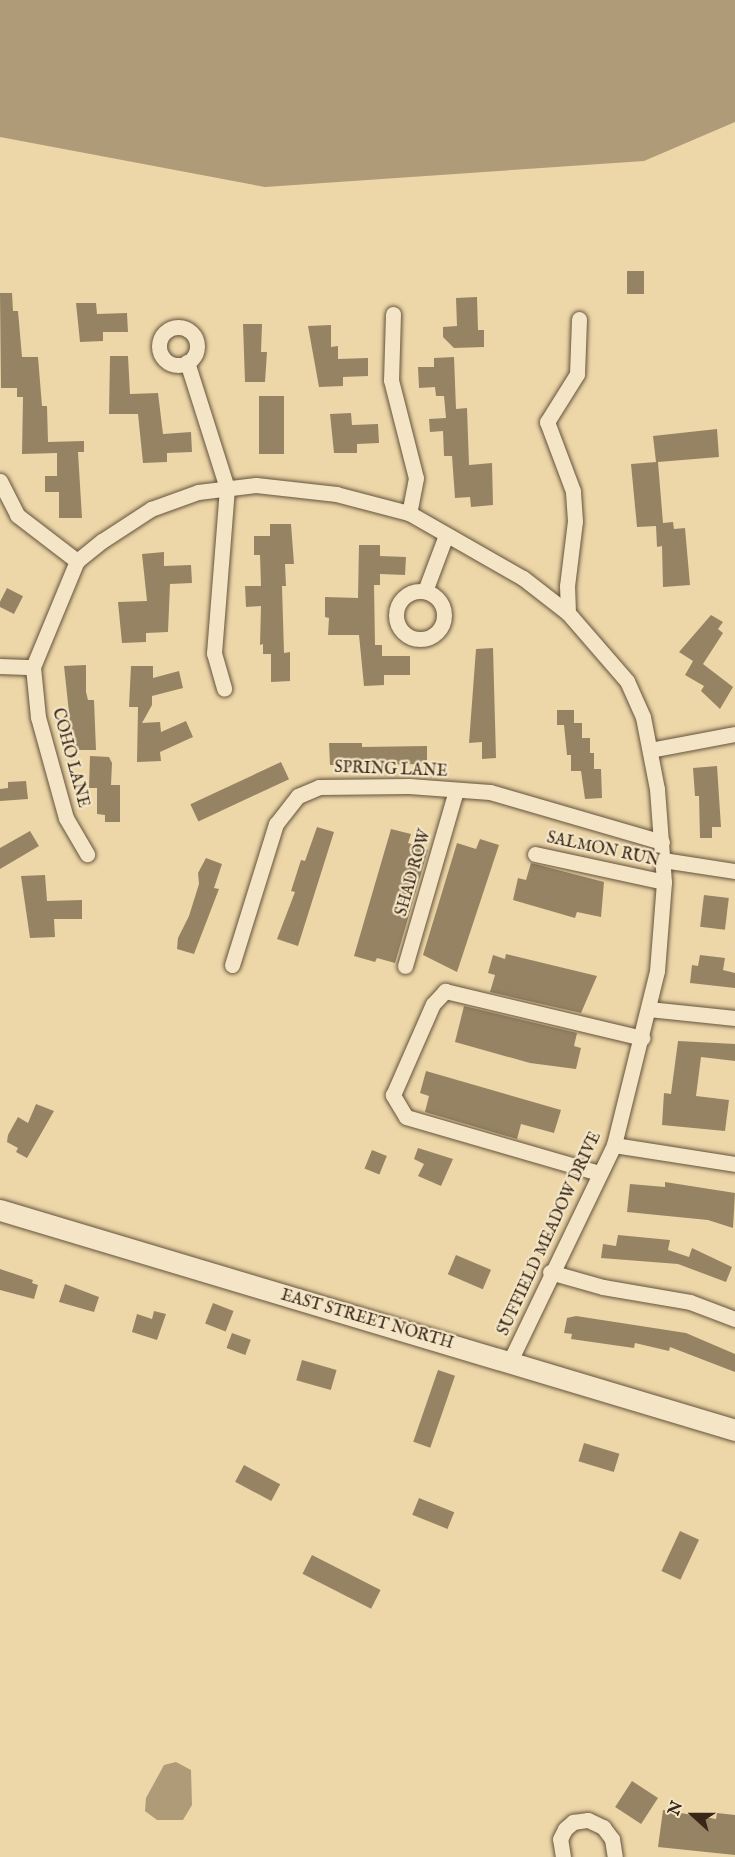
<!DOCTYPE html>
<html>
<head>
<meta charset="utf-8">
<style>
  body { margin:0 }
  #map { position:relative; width:735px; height:1857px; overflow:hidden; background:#edd7a8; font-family:"IM FELL English",serif }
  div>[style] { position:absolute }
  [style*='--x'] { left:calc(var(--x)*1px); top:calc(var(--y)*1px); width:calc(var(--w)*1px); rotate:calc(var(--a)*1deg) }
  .water>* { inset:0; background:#af9b77 }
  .building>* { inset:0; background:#968363; transform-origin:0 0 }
  .roads { filter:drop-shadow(0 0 2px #65533d) drop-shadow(0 0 2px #65533d) }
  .minor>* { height:15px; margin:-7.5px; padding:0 7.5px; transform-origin:7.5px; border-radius:7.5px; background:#f3e5c6 }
  .minor>.ring { margin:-7.5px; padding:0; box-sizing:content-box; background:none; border:15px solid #f3e5c6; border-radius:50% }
  .secondary>* { height:21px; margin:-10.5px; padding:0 10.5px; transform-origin:10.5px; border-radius:10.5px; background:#f3e5c6 }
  span { translate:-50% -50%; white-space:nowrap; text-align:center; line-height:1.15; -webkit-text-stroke:4.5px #f3e5c6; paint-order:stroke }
  .street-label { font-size:16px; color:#382719 }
  .north { position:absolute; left:663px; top:1785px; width:60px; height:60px; -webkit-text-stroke:4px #f3e5c6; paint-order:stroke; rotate:291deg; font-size:16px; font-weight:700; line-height:24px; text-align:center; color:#382719 }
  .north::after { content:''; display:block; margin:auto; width:21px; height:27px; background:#382719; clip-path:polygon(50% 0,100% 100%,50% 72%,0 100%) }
</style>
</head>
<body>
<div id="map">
  <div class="water">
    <div style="clip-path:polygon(0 0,735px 0,735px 122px,644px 161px,265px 187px,0 137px)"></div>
    <div style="clip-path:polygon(176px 1762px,191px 1770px,192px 1805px,183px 1820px,157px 1820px,145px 1811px,146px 1798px,164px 1765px)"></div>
  </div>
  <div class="building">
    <div style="left:627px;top:271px;width:17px;height:23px"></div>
    <div style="clip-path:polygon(0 293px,12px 293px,13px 311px,18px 311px,22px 357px,38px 357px,42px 406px,47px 406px,48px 442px,84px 441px,84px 452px,78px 452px,82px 518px,59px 518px,59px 492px,45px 492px,45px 476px,57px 476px,57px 453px,22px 454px,23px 397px,17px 397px,17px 388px,1px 388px)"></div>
    <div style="clip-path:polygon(477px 297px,478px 330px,484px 330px,484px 347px,454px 348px,443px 337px,443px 327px,457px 326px,456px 298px)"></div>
    <div style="clip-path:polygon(76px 303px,96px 303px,97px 314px,127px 313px,128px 332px,103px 332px,103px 341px,80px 342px)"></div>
    <div style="clip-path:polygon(243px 324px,262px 324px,261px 352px,267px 352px,265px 382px,245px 382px)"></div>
    <div style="clip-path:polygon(331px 325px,331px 347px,338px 346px,338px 359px,368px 358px,368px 376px,343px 377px,343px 386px,319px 387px,308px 326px)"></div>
    <div style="clip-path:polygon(110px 356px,128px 356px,130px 394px,158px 393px,163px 434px,191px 432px,192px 452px,167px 453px,167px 462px,143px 463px,138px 414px,109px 414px)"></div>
    <div style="clip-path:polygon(454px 357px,456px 409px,467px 408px,469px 465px,492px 463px,493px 505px,471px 507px,470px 497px,455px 498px,452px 456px,444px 456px,443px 431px,430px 432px,429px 419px,446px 418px,444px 396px,436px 396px,435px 387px,419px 388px,418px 367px,434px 367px,434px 358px)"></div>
    <div style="left:259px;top:396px;width:25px;height:58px"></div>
    <div style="clip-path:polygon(351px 413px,352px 425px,378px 424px,379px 443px,357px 444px,357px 453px,334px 453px,330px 414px)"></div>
    <div style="clip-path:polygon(717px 429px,719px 457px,658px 462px,663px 523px,673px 522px,674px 529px,685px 528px,690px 585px,663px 587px,662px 546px,657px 547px,656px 526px,637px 527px,631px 464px,656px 462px,653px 436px)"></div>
    <div style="clip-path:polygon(270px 524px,291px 524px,294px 564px,285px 564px,286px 586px,282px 586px,284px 653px,290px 652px,290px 681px,271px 682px,271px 654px,263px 654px,263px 644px,260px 645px,261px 606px,246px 607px,245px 586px,261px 586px,260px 555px,254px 555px,254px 536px,270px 536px)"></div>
    <div style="clip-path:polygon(359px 545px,380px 545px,380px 556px,406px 557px,405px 575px,380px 574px,380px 585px,374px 585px,375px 645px,382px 645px,382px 656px,410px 656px,410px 675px,384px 675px,384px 685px,364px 686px,359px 635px,328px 635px,329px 618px,325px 617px,325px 597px,358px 598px)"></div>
    <div style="clip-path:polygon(164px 552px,164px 566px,191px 565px,192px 583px,170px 584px,168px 632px,146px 633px,146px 642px,122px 643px,118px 602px,147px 601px,142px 554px)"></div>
    <div style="left:7px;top:588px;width:18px;height:20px;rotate:27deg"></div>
    <div style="clip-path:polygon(711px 615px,723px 622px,718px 629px,723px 633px,703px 664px,733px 687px,720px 709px,701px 691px,704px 686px,685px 675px,693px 661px,679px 652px)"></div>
    <div style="clip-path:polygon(493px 648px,496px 758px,482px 759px,482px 742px,469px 743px,476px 649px)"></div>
    <div style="clip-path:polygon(86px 665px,86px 692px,88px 700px,94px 700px,96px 750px,73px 750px,64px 666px)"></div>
    <div style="clip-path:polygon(131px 666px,153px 666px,153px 678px,179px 671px,183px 688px,152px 696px,152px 705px,142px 723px,160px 722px,161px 732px,186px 721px,193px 737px,160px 752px,161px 761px,137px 762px,138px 707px,129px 707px)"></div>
    <div style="clip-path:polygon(557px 710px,574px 710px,574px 723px,582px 723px,582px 738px,590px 738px,590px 753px,594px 753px,594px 769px,601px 769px,602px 798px,585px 799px,581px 771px,571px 771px,571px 755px,567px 755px,564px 725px,557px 725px)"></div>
    <div style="clip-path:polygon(329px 743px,362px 743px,362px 747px,427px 746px,427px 764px,330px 765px)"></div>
    <div style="clip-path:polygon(90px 756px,109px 757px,112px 763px,111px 785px,120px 785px,120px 822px,105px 822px,105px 815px,97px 814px,97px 788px,89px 788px)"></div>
    <div style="left:281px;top:762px;width:19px;height:100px;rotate:65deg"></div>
    <div style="clip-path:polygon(717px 766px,721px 827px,712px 827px,712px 838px,700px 838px,699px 796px,695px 796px,693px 768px)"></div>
    <div style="clip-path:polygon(26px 781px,28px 799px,0 801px,0 789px,8px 788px,8px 782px)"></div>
    <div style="clip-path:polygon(317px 827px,334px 832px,298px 946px,277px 939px,295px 892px,291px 891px,301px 860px,305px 861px)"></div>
    <div style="clip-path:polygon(391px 829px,411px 834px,408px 843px,428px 850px,395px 963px,377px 958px,375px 962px,354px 956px)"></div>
    <div style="clip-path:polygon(30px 831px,39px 846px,0 869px,0 848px)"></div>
    <div style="clip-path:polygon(480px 839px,499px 845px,457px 972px,423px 955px,457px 843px,476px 849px)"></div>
    <div style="clip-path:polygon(206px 858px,222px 864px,214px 888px,219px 889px,194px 954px,177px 949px,178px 938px,189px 916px,199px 884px,198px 873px)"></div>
    <div style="clip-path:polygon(531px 863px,604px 882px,601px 917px,577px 912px,575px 918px,513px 900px,518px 878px,526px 880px)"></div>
    <div style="clip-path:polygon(45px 875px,47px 901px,82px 900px,82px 919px,54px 919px,55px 937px,30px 938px,21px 876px)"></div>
    <div style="left:704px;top:895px;width:25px;height:32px;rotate:7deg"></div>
    <div style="clip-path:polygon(506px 954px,597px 976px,581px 1013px,490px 992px,495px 975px,488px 973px,493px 955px,505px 959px)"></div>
    <div style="clip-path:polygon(700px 955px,725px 958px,723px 970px,735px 973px,735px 988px,690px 983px,692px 965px,698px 966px)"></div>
    <div style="clip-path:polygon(464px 1006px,577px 1033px,574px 1046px,581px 1048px,576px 1069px,530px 1063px,455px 1042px)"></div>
    <div style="clip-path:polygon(678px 1041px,735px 1044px,735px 1061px,701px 1057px,696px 1096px,729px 1100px,725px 1131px,662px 1125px,664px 1093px,671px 1094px)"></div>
    <div style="clip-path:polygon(426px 1071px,561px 1110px,554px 1133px,521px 1124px,517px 1139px,425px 1112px,429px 1096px,420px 1093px)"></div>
    <div style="clip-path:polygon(36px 1104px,54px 1111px,27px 1158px,16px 1152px,18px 1148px,7px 1142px,8px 1135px,18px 1117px,28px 1123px)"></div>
    <div style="clip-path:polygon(418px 1148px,453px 1159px,441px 1186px,418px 1176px,424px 1164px,414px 1159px)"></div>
    <div style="left:372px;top:1150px;width:16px;height:20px;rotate:22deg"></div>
    <div style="clip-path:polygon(665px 1182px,735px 1193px,733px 1228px,708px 1220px,627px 1212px,630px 1184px,665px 1187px)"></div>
    <div style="clip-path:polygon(618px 1235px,670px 1240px,668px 1250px,689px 1257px,692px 1248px,732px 1267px,726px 1282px,678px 1264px,601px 1258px,603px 1244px,616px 1246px)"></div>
    <div style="left:456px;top:1255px;width:38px;height:21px;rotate:23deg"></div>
    <div style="clip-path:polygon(0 1269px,33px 1280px,32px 1283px,38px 1285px,34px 1299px,0 1290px)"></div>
    <div style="clip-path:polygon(65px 1284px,99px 1297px,94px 1312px,59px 1302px)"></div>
    <div style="left:213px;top:1303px;width:22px;height:22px;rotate:21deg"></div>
    <div style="clip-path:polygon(154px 1311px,166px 1314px,157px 1340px,132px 1332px,137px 1314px,152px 1319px)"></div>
    <div style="clip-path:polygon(576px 1316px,686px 1333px,735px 1354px,735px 1372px,670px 1347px,669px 1351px,635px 1343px,634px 1348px,571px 1339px,572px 1334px,564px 1333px,567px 1318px)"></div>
    <div style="left:232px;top:1333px;width:20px;height:16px;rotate:20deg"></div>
    <div style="left:302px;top:1360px;width:36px;height:21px;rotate:16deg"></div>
    <div style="left:438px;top:1370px;width:18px;height:76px;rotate:19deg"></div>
    <div style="left:584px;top:1443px;width:37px;height:19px;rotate:17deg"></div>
    <div style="left:244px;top:1465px;width:41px;height:19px;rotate:28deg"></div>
    <div style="left:419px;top:1498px;width:38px;height:18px;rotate:22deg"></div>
    <div style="left:680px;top:1531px;width:21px;height:44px;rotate:25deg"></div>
    <div style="left:312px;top:1555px;width:77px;height:21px;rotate:27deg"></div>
    <div style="left:632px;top:1781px;width:31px;height:31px;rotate:33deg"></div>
    <div style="clip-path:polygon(663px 1810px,716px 1819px,717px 1813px,735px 1815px,735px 1855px,658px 1847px)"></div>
  </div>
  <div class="roads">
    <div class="minor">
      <div style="--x:393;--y:314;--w:66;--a:91.7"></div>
      <div style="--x:391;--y:380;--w:101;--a:75.7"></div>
      <div style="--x:416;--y:478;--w:36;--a:101"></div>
      <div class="ring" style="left:159px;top:327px;width:23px;height:23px"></div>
      <div style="--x:187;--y:362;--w:132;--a:72.4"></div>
      <div style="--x:227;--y:488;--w:166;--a:94.5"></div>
      <div style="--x:214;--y:653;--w:37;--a:74"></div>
      <div style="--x:0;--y:481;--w:38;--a:63"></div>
      <div style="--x:17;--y:515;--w:76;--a:37.5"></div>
      <div style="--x:425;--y:591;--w:60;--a:-69.4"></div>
      <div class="ring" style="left:396px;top:591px;width:33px;height:33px"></div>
      <div style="--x:568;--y:613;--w:27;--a:-92"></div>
      <div style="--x:567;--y:586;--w:65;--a:-83"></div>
      <div style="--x:575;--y:521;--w:30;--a:-94"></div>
      <div style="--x:573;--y:491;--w:74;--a:-110.6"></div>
      <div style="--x:547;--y:422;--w:57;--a:-58"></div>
      <div style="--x:577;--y:374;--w:55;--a:-87.9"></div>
      <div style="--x:0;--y:666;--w:33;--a:2"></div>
      <div style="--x:33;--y:667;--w:115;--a:-67.5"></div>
      <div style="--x:77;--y:561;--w:32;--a:-39"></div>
      <div style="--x:102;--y:541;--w:59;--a:-33.1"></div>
      <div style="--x:151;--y:509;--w:50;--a:-19.9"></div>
      <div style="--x:198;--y:492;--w:58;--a:-6.9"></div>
      <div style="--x:256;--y:485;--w:81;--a:6.4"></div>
      <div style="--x:336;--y:494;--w:75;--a:14.6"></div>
      <div style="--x:409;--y:513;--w:131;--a:29.7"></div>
      <div style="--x:523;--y:578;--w:57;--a:37.9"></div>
      <div style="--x:568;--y:613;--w:90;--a:49.1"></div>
      <div style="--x:627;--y:681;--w:39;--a:66"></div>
      <div style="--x:643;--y:717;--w:73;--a:79"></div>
      <div style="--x:657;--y:789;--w:93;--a:85.7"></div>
      <div style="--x:664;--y:882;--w:89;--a:94.5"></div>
      <div style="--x:657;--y:971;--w:179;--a:103.9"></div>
      <div style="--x:614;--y:1145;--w:240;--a:115.7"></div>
      <div style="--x:33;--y:667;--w:50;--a:84.3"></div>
      <div style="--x:38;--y:717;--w:105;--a:74.5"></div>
      <div style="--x:66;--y:818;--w:42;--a:59.7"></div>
      <div style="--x:650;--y:750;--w:86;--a:-10.7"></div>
      <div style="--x:535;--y:854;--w:132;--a:12.2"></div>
      <div style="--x:663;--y:860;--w:73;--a:8.7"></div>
      <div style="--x:232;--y:965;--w:148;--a:-72.7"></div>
      <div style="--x:276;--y:824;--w:36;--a:-52"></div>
      <div style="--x:298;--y:796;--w:23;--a:-23"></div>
      <div style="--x:319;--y:787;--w:90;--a:-0.6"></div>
      <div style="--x:409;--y:786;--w:81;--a:4.2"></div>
      <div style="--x:490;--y:792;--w:179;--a:16.2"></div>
      <div style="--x:405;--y:966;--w:183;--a:-73.8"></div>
      <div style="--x:649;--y:1009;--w:86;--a:6"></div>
      <div style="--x:614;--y:1145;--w:122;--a:8.9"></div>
      <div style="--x:599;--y:1173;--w:201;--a:-163.8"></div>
      <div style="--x:406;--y:1117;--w:26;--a:-121"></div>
      <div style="--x:393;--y:1095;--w:99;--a:-66.3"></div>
      <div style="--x:433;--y:1004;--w:18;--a:-47"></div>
      <div style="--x:445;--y:991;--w:203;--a:13.4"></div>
      <div style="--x:550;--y:1272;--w:55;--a:15.8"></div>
      <div style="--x:603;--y:1287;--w:88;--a:9.8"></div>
      <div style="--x:690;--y:1302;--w:48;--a:20.7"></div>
      <div style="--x:563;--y:1857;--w:18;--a:-99"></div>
      <div style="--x:560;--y:1839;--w:11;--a:-63"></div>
      <div style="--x:565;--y:1829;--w:11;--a:-41"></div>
      <div style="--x:573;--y:1822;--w:15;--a:-8"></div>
      <div style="--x:588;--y:1820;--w:17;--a:25"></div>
      <div style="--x:603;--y:1827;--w:15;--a:53"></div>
      <div style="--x:612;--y:1839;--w:18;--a:81"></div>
    </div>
    <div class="secondary">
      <div style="--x:0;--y:1210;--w:767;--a:16.66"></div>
    </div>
  </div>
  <div class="street-label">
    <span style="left:70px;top:758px;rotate:75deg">COHO LANE</span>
    <span style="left:391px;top:770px;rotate:2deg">SPRING LANE</span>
    <span style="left:603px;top:850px;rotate:12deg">SALMON RUN</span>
    <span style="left:414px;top:873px;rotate:-74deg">SHAD ROW</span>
    <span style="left:550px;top:1234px;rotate:-65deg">SUFFIELD MEADOW DRIVE</span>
    <span style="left:367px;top:1320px;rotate:16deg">EAST STREET NORTH</span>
  </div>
  <div class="north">N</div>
</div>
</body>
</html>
